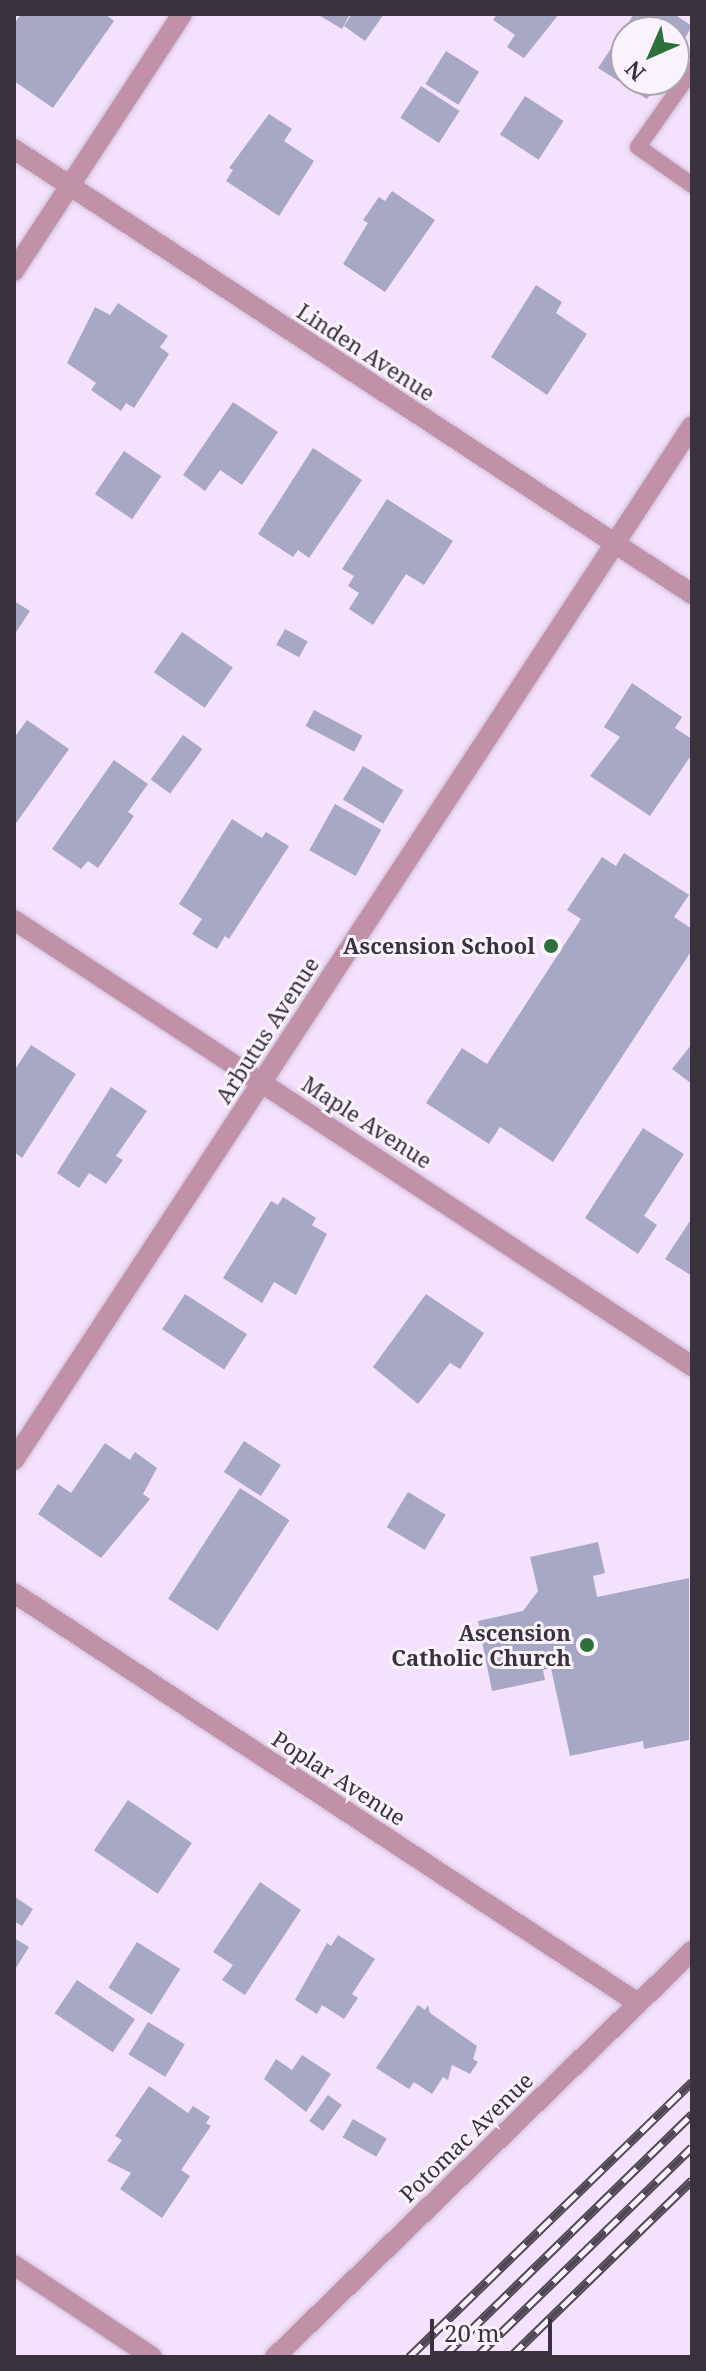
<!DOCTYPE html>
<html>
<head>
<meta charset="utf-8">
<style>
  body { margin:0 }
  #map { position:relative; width:706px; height:2371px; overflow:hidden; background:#f4e1fd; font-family:"Noto Serif",serif }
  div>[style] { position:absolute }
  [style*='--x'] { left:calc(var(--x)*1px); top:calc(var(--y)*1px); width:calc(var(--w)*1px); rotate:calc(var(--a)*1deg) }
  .building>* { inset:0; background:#a6a8c6; transform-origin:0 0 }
  .roads { filter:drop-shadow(0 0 2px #cfbed7) drop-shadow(0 0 2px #cfbed7) }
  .lane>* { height:16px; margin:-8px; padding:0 8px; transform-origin:8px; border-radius:8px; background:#c191a8 }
  .street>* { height:20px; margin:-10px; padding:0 10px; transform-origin:10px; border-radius:10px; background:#c191a8 }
  .rail>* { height:9px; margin-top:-4.5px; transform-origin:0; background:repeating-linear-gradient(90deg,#faf3fe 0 18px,#504754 0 36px); box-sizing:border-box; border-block:2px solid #504754 }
  .dots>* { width:22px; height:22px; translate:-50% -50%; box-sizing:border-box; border:4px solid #faf3fe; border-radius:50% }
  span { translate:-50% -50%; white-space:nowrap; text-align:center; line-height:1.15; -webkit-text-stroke:6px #faf3fe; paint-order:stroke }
  .street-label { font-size:22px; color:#39323d }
  .poi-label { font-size:22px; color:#39323d; font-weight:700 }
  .right { translate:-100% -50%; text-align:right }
  .frame { position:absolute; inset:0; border:16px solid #39323d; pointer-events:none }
  .north { position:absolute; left:610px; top:16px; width:80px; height:80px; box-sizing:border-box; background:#faf3fe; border:2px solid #ada6b1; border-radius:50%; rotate:225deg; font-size:22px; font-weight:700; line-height:32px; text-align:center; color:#39323d }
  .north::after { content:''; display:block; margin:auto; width:28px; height:36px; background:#2e703a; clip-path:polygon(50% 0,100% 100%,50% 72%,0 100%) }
  .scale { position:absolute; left:430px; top:2319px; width:122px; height:36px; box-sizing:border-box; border:4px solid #39323d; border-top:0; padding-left:10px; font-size:24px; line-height:28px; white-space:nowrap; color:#39323d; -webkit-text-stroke:6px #faf3fe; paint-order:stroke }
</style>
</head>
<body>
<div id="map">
  <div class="building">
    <div style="clip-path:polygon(21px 14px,105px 14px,114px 21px,53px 108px,14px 81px,14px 24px)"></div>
    <div style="clip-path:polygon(317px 14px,350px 14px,342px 29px)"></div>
    <div style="clip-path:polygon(352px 14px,384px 14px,365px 41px,344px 26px)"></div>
    <div style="clip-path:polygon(497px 14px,559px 14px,524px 58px,507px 47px,515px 35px,493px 20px)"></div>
    <div style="clip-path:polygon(634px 14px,674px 14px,692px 26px,674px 57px,674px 32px,626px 32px,626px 80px,660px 80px,647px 99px,598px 68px)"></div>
    <div style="left:446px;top:51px;width:39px;height:39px;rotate:32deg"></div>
    <div style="left:421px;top:86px;width:46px;height:38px;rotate:33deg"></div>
    <div style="left:525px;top:96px;width:46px;height:46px;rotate:33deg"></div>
    <div style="clip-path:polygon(269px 114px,292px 129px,284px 141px,314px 161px,279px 216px,226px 181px,233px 170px,229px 168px)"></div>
    <div style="clip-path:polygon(392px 191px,435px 220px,385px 292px,343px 264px,368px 223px,363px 220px,379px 197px,385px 201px)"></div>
    <div style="clip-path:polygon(536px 285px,562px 302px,556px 313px,587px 334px,547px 395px,491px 357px)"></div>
    <div style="clip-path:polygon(118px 303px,168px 336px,160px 347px,169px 354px,134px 408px,126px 403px,121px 411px,91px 390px,96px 383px,67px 363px,95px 307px,110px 315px)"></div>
    <div style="clip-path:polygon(233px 402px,278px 432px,242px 485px,220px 470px,205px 491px,183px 475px)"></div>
    <div style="clip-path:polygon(313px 448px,362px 480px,309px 558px,298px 550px,293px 557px,258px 534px)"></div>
    <div style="left:124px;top:451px;width:45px;height:52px;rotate:34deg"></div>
    <div style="clip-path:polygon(387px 499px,453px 541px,424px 585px,406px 574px,373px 625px,349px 609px,359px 593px,348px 586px,354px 576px,342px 569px)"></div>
    <div style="clip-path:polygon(14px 601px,30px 611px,14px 635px)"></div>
    <div style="left:285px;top:629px;width:26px;height:18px;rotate:29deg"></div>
    <div style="left:182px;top:632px;width:62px;height:49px;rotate:35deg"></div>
    <div style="clip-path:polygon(632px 683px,682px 717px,675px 728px,692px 739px,692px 754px,650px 816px,590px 776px,620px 737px,604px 727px)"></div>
    <div style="left:314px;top:710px;width:55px;height:18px;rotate:28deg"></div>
    <div style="clip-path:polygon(27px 720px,69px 749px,14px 826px,14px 738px)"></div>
    <div style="left:183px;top:735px;width:24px;height:55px;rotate:36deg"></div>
    <div style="clip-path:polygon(114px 760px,148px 784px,128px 812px,134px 816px,98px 868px,88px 861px,81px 869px,52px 849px)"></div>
    <div style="left:363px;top:766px;width:47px;height:39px;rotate:31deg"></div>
    <div style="left:335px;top:804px;width:53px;height:53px;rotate:29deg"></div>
    <div style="clip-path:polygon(232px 819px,262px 838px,266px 832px,289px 846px,229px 939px,225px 936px,217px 949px,192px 934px,202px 919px,179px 904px)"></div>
    <div style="clip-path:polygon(624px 853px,689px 895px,674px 917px,692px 929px,692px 950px,553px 1162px,500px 1127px,489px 1144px,426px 1103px,462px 1048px,487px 1064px,581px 919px,567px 910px,602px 857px,616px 866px)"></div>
    <div style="clip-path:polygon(692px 1044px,692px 1084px,672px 1069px)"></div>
    <div style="clip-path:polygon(31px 1045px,76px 1074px,22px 1158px,14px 1152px,14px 1071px)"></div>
    <div style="clip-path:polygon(111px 1087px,147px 1111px,116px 1156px,123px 1160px,106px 1184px,89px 1173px,79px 1188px,57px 1173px)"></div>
    <div style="clip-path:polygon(643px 1128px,684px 1154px,644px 1216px,657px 1225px,638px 1254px,585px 1218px)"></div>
    <div style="clip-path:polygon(283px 1197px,316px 1218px,312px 1225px,327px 1234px,296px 1295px,274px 1282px,262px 1303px,223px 1278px,271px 1201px,278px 1205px)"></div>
    <div style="clip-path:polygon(692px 1218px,692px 1276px,665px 1259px)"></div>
    <div style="left:185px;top:1294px;width:74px;height:42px;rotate:33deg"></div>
    <div style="clip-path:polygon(426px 1294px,484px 1333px,460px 1369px,450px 1363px,418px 1404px,373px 1367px)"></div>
    <div style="left:244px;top:1441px;width:44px;height:37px;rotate:33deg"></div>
    <div style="clip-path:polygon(105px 1443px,130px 1460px,135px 1452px,157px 1468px,143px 1494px,150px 1499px,101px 1558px,38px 1514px,58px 1484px,71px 1493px)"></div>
    <div style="left:240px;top:1488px;width:59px;height:132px;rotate:33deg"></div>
    <div style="left:408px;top:1492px;width:44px;height:41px;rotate:31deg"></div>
    <div style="clip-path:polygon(598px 1542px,605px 1573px,593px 1576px,597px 1597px,689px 1578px,689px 1740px,644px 1749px,643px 1741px,570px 1756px,551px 1668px,543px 1670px,545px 1680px,492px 1691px,478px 1621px,523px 1611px,538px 1591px,530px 1557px)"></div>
    <div style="left:128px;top:1800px;width:77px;height:61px;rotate:34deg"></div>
    <div style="clip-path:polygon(260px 1882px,301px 1910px,245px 1995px,222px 1980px,233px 1965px,213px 1952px)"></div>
    <div style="clip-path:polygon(15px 1897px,33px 1909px,22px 1926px,14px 1921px)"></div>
    <div style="clip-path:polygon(338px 1935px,375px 1959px,352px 1994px,358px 1998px,344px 2019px,322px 2005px,317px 2014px,295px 2000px,327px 1943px,331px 1946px)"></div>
    <div style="clip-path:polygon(14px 1938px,29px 1947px,14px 1971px)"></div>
    <div style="left:137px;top:1942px;width:51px;height:54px;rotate:32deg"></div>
    <div style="left:77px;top:1980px;width:70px;height:40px;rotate:34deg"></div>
    <div style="clip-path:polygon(418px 2005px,425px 2010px,428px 2005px,430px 2013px,477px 2046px,473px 2059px,478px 2062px,470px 2074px,452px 2065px,448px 2080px,443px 2077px,432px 2094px,414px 2082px,409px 2089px,376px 2068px)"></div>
    <div style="left:148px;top:2022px;width:43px;height:38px;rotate:31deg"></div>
    <div style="clip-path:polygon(302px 2055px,331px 2074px,306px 2112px,264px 2079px,276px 2059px,292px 2070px)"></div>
    <div style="clip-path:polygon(149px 2086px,188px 2113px,193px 2106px,210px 2117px,206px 2123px,211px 2126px,181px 2170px,190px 2176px,162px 2218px,120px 2189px,131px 2173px,107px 2161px,122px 2140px,115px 2136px)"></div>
    <div style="left:328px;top:2095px;width:17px;height:32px;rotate:36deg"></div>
    <div style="left:353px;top:2119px;width:39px;height:21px;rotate:30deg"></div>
  </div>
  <div class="roads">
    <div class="lane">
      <div style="--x:692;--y:70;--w:94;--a:125"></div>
      <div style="--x:638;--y:147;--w:66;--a:35.1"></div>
    </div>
    <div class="street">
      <div style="--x:14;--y:149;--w:811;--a:33.28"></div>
      <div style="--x:14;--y:271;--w:307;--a:-56.8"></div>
      <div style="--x:14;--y:920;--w:812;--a:33.34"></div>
      <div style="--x:14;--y:1460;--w:1236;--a:-56.75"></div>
      <div style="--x:14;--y:1593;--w:747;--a:33.31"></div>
      <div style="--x:14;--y:2265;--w:166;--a:33.7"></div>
      <div style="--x:275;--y:2357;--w:582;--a:-44.23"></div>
    </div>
  </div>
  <div class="rail">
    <div style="--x:409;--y:2357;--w:395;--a:-44.2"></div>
    <div style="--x:443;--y:2357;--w:348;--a:-44.3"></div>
    <div style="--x:476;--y:2357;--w:301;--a:-44.2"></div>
    <div style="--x:510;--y:2357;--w:254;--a:-44.2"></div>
  </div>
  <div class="dots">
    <div style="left:551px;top:946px;background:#2e703a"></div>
    <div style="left:587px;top:1645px;background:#2e703a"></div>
  </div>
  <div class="street-label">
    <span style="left:366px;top:352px;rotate:33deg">Linden Avenue</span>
    <span style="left:267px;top:1030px;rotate:-57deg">Arbutus Avenue</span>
    <span style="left:367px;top:1122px;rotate:33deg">Maple Avenue</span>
    <span style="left:339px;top:1778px;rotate:33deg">Poplar Avenue</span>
    <span style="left:466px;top:2137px;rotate:-44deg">Potomac Avenue</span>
  </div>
  <div class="poi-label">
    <span class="right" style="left:535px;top:946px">Ascension School</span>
    <span class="right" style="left:571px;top:1645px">Ascension<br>Catholic Church</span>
  </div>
  <div class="frame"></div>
  <div class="north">N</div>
  <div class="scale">20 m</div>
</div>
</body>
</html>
